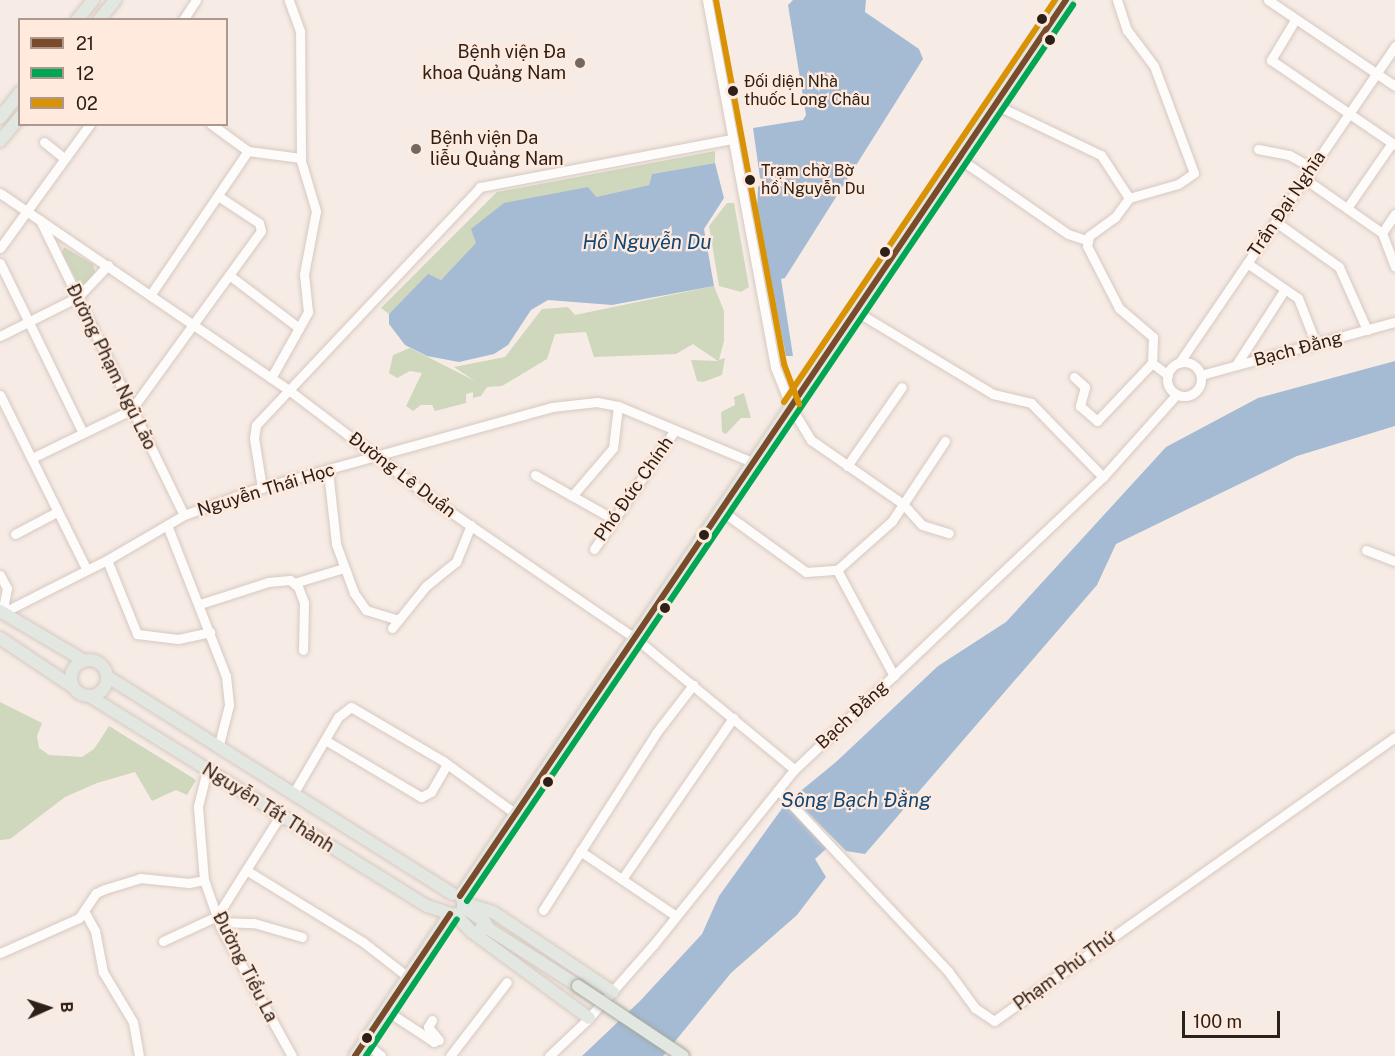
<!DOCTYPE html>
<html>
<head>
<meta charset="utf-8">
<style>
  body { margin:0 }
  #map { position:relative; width:1395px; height:1056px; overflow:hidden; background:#f7ece5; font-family:"Public Sans",sans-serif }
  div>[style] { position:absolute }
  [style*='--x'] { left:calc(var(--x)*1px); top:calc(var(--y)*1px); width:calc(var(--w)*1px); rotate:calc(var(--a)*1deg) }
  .green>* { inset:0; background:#cfd7bc }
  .water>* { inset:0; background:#a5bbd4 }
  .roads { filter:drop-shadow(0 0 2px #d5c9c2) drop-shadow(0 0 2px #d5c9c2) }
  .minor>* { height:9px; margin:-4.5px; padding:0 4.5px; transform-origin:4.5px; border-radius:4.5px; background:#fefcfb }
  .minor>.ring { margin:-4.5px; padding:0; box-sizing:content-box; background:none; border:9px solid #fefcfb; border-radius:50% }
  .major>* { height:12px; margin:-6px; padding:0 6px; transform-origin:6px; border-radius:6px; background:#e3e7e1 }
  .major>.ring { margin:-6px; padding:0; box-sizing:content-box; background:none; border:12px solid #e3e7e1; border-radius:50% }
  .bridges { filter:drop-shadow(0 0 2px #a2a89b) drop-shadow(0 0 2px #a2a89b) }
  .major-bridge>* { height:12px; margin:-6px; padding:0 6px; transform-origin:6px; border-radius:6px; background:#e3e7e1 }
  .bus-1>* { height:6px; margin:-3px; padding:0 3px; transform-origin:3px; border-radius:3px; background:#7a4b2a }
  .bus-2>* { height:6px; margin:-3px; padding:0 3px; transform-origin:3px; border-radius:3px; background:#00a651 }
  .bus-3>* { height:6px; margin:-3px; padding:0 3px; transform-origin:3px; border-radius:3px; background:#d99204 }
  .dots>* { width:16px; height:16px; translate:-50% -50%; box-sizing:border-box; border:3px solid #ffeadd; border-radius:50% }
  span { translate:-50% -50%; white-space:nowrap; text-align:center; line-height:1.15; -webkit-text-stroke:4.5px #ffeadd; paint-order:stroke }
  .bus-label { font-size:16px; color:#2c2018 }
  .left { translate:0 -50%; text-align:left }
  .poi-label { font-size:18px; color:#2c2018 }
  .right { translate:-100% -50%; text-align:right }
  .street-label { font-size:18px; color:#2c2018 }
  .water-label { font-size:20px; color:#0e4777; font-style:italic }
  .legend { position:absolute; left:18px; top:18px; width:210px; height:108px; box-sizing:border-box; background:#ffeadd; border:2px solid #ab998e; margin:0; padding:8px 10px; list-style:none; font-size:18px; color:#2c2018 }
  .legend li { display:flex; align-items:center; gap:12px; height:30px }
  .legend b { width:30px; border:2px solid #ab998e }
  .north { position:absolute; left:18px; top:978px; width:60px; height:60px; -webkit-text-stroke:4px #ffeadd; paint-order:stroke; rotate:87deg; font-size:16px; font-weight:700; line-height:24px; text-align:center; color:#2c2018 }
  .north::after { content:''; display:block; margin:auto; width:21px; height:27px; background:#2c2018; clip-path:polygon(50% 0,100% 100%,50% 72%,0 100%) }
  .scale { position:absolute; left:1182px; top:1011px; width:98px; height:27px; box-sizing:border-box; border:3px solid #2c2018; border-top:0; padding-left:8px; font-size:18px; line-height:21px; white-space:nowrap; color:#2c2018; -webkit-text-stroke:4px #ffeadd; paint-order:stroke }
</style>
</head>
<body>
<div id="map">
  <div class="green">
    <div style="clip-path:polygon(715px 151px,715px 163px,652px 174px,649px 185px,596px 197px,477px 243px,441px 280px,428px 275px,389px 314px,381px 308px,497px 192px)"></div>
    <div style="clip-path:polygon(727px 203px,734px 203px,749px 287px,741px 292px,719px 286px,709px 226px)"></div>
    <div style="clip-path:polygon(64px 247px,93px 264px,95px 273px,85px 285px,78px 283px,62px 253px)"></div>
    <div style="clip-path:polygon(714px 286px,724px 311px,724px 341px,719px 360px,725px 358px,722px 375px,703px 382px,697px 381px,691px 360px,718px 361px,693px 344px,676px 354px,594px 357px,586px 332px,555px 334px,547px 359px,502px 386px,487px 387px,481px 396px,473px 398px,473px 392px,466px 394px,466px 403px,435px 411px,432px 405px,421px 405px,413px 411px,406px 406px,422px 373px,410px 371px,397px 378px,389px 373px,393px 355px,410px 348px,475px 381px,454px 367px,505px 357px,542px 309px,568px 307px,575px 315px)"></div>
    <div style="clip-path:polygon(744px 393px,751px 418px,741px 418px,726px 434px,722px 432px,721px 412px,735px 405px,734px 397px)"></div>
    <div style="clip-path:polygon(0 702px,42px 723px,37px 736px,39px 748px,49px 755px,82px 757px,94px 749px,109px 726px,196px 780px,187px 795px,176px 790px,152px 801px,135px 772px,97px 783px,65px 797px,10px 839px,0 840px)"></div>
  </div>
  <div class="water">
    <div style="clip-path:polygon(793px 0,866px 0,865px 12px,919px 49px,923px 59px,785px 278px,781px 279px,793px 356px,786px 356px,757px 211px,758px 187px,761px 185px,753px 128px,803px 120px,806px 115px,788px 5px)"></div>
    <div style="clip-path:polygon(715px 163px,724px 198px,704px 229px,714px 286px,612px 305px,548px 300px,531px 310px,508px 345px,494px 354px,459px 362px,427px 356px,405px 345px,389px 324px,389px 314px,428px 274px,441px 280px,476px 243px,471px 229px,504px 203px,588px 187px,596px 197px,649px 185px,652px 174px)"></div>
    <div style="clip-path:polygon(1395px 361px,1395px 426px,1297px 456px,1116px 544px,1097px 585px,865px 854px,846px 851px,797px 802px,791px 807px,827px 848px,815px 859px,826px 877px,797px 915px,731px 973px,663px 1056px,582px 1056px,640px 1001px,702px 934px,719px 896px,786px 803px,836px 762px,938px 666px,1006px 622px,1166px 447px,1258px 398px)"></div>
  </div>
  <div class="roads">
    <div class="minor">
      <div style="--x:707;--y:0;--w:373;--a:79.5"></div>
      <div style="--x:775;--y:367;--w:43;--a:68.2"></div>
      <div style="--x:791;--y:407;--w:39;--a:59"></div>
      <div style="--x:811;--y:440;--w:112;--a:34.8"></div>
      <div style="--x:903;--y:504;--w:28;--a:48"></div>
      <div style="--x:922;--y:525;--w:28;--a:17"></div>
      <div style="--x:1117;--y:0;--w:32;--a:72"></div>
      <div style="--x:1127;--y:30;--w:45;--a:53.1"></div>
      <div style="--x:1154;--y:66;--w:114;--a:69.5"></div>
      <div style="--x:1194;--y:173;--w:19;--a:145"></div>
      <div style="--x:1178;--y:184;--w:51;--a:164.1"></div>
      <div style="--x:1129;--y:198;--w:24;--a:126"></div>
      <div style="--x:1115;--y:217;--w:32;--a:144"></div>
      <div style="--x:1089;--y:236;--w:10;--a:101"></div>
      <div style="--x:1087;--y:246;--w:70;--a:62.7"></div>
      <div style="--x:1119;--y:308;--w:45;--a:40.5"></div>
      <div style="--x:1153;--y:337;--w:26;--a:92"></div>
      <div style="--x:1152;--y:363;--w:20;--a:37"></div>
      <div style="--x:1268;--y:0;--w:153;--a:34.1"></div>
      <div style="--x:183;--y:20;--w:24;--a:-57"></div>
      <div style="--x:1295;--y:20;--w:47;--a:121"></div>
      <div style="--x:1271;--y:60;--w:150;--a:34.4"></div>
      <div style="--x:996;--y:105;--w:116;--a:25.5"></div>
      <div style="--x:1101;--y:155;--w:51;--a:56.9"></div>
      <div style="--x:211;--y:124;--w:46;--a:36.1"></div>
      <div style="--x:248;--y:151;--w:53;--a:7.5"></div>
      <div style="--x:44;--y:142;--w:26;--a:39"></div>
      <div style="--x:1258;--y:149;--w:32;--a:11"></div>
      <div style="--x:1289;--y:155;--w:26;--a:29"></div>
      <div style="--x:960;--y:159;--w:131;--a:34.8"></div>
      <div style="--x:1068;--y:234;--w:20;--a:18"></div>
      <div style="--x:1305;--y:179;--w:94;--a:35"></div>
      <div style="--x:1382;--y:233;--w:36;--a:69"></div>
      <div style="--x:0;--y:193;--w:351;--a:34.3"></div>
      <div style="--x:290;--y:391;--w:187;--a:37.2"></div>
      <div style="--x:439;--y:504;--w:237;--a:34.4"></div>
      <div style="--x:635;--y:638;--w:206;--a:39.5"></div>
      <div style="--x:1347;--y:208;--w:79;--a:-55.3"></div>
      <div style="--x:40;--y:220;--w:328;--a:64"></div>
      <div style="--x:1276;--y:222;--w:77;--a:35.5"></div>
      <div style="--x:1339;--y:267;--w:69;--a:66"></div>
      <div style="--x:1382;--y:233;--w:23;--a:-56"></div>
      <div style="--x:0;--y:248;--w:153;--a:-54"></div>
      <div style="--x:0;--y:263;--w:189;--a:64"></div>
      <div style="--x:1247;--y:263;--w:62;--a:34.5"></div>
      <div style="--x:1298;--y:298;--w:49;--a:68.6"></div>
      <div style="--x:229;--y:275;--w:88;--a:37.1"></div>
      <div style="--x:151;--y:294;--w:173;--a:-55.9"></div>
      <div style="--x:857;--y:312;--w:159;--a:31.1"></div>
      <div style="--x:993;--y:394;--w:39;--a:13"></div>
      <div style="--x:1031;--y:403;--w:103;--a:45.8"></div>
      <div style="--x:0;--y:336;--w:87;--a:-26.6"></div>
      <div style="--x:78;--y:297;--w:44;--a:-46.8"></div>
      <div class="ring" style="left:1167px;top:362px;width:25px;height:25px"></div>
      <div style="--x:1179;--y:363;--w:384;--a:-55.7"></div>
      <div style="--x:1236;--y:365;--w:90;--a:-57.2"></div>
      <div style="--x:1201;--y:375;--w:201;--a:-15.3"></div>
      <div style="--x:1074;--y:377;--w:15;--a:42"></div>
      <div style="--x:1085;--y:387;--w:20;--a:105"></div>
      <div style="--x:1080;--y:406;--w:23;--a:41"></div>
      <div style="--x:1097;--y:421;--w:80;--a:-46.5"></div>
      <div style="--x:271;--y:378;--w:76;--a:-60.7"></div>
      <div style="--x:308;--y:312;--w:38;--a:-96"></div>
      <div style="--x:304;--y:274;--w:64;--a:-79.2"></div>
      <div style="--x:316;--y:211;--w:52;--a:-106.7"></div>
      <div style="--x:301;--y:161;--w:130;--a:-90.4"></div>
      <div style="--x:300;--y:31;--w:33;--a:-110"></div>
      <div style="--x:0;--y:395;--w:195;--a:63.6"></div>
      <div style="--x:32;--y:458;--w:110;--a:-25.9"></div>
      <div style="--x:131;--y:410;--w:221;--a:-54"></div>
      <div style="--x:261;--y:231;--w:8;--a:-104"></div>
      <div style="--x:259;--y:223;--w:49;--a:-146.6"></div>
      <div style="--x:847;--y:466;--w:96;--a:-55.2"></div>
      <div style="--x:328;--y:471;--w:73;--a:83.7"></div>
      <div style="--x:336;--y:544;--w:52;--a:69.8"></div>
      <div style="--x:354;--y:593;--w:21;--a:55"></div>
      <div style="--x:366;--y:610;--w:34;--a:17"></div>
      <div style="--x:535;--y:475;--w:90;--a:29.4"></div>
      <div style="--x:262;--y:488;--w:51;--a:-99.1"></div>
      <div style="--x:254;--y:438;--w:13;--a:-81"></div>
      <div style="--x:256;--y:425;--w:327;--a:-46.7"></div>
      <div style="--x:480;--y:187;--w:257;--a:-10.8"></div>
      <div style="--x:572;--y:496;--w:63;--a:-49.5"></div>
      <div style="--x:613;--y:448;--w:42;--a:-83.2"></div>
      <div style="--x:719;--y:509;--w:107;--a:35.9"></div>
      <div style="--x:806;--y:572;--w:31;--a:-4"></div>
      <div style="--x:837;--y:570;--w:74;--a:-41.7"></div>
      <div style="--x:892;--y:521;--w:96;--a:-56.5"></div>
      <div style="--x:167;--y:525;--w:162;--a:68.7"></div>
      <div style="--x:226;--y:676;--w:29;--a:84"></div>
      <div style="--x:229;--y:705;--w:44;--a:104.3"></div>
      <div style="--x:15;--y:534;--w:45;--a:-27.7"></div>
      <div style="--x:594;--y:549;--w:144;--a:-55.8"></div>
      <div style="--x:1366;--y:550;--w:31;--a:21"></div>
      <div style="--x:107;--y:560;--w:80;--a:67.9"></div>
      <div style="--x:137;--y:634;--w:41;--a:7"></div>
      <div style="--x:178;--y:639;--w:33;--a:-12"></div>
      <div style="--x:837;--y:570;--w:120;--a:61.7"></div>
      <div style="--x:0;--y:575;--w:15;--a:62"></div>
      <div style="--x:7;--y:588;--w:25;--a:101"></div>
      <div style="--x:294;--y:583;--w:52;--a:-16.7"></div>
      <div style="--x:200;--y:604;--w:71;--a:-17.9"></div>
      <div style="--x:268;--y:582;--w:22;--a:-5"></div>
      <div style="--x:290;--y:580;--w:11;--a:41"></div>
      <div style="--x:298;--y:587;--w:17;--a:69"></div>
      <div style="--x:304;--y:603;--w:47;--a:91.2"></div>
      <div style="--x:2;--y:613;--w:118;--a:-26.8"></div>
      <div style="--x:107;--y:560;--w:89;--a:-30.3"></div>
      <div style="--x:184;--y:515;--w:73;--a:-19.9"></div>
      <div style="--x:253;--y:490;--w:310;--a:-15.5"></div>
      <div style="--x:552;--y:407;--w:45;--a:-6.3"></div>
      <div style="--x:597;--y:402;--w:21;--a:11"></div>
      <div style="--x:618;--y:406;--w:145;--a:22.7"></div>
      <div style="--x:392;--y:628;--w:54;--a:-51"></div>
      <div style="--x:426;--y:586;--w:38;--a:-39"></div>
      <div style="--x:456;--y:562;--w:40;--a:-68"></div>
      <div style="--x:325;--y:740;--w:112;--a:30.7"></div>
      <div style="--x:421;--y:797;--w:11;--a:-27"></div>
      <div style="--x:431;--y:792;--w:32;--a:-60"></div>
      <div style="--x:207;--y:770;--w:38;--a:104"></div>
      <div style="--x:198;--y:807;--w:73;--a:85.3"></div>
      <div style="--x:204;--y:880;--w:51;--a:70.5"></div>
      <div style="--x:221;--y:928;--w:146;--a:61"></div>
      <div style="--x:778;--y:790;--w:248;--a:46.8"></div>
      <div style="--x:948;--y:971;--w:46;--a:53.9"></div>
      <div style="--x:975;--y:1008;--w:23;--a:34"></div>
      <div style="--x:994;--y:1021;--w:491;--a:-35.3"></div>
      <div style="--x:293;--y:794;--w:89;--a:-59.7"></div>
      <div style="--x:338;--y:717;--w:16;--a:-38"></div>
      <div style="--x:351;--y:707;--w:107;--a:30.4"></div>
      <div style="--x:443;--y:761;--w:90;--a:36"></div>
      <div style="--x:580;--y:851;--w:116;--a:34.1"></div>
      <div style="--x:246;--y:870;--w:137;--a:31.6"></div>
      <div style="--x:363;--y:942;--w:57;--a:37.9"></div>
      <div style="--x:622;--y:879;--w:196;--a:-55.4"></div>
      <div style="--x:543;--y:910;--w:210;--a:-57.4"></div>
      <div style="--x:656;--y:733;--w:61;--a:-52.4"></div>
      <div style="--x:84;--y:911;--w:23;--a:61"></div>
      <div style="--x:95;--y:931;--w:42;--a:79"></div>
      <div style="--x:103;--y:972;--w:58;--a:59"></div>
      <div style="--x:133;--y:1022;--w:35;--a:80"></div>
      <div style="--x:219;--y:922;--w:35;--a:2"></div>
      <div style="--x:254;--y:923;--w:50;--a:16.3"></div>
      <div style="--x:163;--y:941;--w:60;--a:-24.8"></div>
      <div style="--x:217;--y:916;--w:118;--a:-57.8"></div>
      <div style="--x:0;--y:953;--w:86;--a:-23.9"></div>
      <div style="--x:79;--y:918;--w:30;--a:-56"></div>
      <div style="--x:96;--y:893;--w:10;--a:-24"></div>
      <div style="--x:105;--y:889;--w:37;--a:-17"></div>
      <div style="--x:140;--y:878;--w:49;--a:5.8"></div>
      <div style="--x:189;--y:883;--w:15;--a:-11"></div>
      <div style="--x:387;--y:1011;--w:56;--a:33.4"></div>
      <div style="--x:434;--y:1042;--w:5;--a:-53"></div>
      <div style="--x:432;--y:1020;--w:8;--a:120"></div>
      <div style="--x:428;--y:1027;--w:17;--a:50"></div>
      <div style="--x:364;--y:1042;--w:22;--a:39"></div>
      <div style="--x:450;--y:1056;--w:93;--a:-52.4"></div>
      <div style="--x:549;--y:1056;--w:52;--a:-43.5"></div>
      <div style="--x:587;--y:1020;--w:101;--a:-48.6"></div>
      <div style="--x:654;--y:944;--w:222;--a:-51.2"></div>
      <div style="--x:793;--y:771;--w:427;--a:-43.5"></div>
      <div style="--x:1103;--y:477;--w:110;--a:-48.3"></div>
    </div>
    <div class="major">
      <div style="--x:77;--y:20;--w:26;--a:-51"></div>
      <div style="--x:99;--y:20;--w:26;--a:-51"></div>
      <div style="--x:0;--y:118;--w:33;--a:-52"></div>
      <div style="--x:0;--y:141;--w:31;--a:-50"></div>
      <div style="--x:0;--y:611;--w:96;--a:30.6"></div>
      <div style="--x:0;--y:638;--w:88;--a:33.9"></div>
      <div class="ring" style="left:71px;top:660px;width:24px;height:24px"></div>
      <div style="--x:108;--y:677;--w:407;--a:32.2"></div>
      <div style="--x:91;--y:697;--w:396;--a:31.9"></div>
      <div style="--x:427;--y:906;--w:23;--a:18"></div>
      <div style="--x:460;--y:896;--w:1082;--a:-55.93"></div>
      <div style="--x:463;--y:903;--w:31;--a:17"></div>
      <div style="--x:493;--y:912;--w:144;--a:33.7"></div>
      <div style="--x:463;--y:907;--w:25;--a:34"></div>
      <div style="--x:484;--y:921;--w:9;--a:58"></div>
      <div style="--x:489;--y:929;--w:8;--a:-173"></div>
      <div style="--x:455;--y:914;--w:25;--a:47"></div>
      <div style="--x:472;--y:932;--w:145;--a:36.3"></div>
      <div style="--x:489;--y:929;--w:106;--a:32.6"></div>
      <div style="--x:355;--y:1056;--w:171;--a:-56.2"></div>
    </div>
  </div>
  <div class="bridges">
    <div class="major-bridge">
      <div style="--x:578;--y:986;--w:126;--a:33.7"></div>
    </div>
  </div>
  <div class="bus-1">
    <div style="--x:460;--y:896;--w:1082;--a:-55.93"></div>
    <div style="--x:355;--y:1056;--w:171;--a:-56.2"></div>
  </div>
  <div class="bus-2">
    <div style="--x:467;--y:901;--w:1082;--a:-55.93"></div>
    <div style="--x:366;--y:1056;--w:164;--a:-56.4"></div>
  </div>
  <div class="bus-3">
    <div style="--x:716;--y:0;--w:370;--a:79.4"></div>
    <div style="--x:784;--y:364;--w:43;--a:69.4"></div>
    <div style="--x:784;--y:402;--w:485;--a:-56"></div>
  </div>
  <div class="dots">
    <div style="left:1042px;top:19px;background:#2c2018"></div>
    <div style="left:1050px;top:40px;background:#2c2018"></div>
    <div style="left:580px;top:63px;background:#736760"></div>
    <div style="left:733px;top:91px;background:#2c2018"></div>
    <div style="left:416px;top:149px;background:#736760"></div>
    <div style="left:750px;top:180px;background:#2c2018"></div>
    <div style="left:885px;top:252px;background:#2c2018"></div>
    <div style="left:704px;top:535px;background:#2c2018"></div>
    <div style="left:665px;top:608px;background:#2c2018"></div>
    <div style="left:548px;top:782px;background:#2c2018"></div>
    <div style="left:367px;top:1038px;background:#2c2018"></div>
  </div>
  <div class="bus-label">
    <span class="left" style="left:744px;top:91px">Đối diện Nhà<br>thuốc Long Châu</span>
    <span class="left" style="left:761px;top:180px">Trạm chờ Bờ<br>hồ Nguyễn Du</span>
  </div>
  <div class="poi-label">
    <span class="right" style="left:566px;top:63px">Bệnh viện Đa<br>khoa Quảng Nam</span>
    <span class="left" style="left:430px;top:149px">Bệnh viện Da<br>liễu Quảng Nam</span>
  </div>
  <div class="street-label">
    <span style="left:1287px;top:204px;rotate:-56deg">Trần Đại Nghĩa</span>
    <span style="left:1298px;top:349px;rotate:-15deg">Bạch Đằng</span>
    <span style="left:111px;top:367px;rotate:64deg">Đường Phạm Ngũ Lão</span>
    <span style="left:402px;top:475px;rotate:37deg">Đường Lê Duẩn</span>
    <span style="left:634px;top:489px;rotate:-55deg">Phó Đức Chính</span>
    <span style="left:266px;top:490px;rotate:-17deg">Nguyễn Thái Học</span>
    <span style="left:852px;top:715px;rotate:-43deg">Bạch Đằng</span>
    <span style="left:268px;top:808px;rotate:32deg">Nguyễn Tất Thành</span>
    <span style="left:245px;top:967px;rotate:63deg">Đường Tiểu La</span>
    <span style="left:1065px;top:971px;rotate:-36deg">Phạm Phú Thứ</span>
  </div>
  <div class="water-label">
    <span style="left:647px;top:242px">Hồ Nguyễn Du</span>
    <span style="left:856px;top:800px">Sông Bạch Đằng</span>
  </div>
  <ul class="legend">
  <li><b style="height:8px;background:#7a4b2a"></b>21</li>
  <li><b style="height:8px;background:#00a651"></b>12</li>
  <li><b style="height:8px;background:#d99204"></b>02</li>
  </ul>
  <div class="north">B</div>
  <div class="scale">100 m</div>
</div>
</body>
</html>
